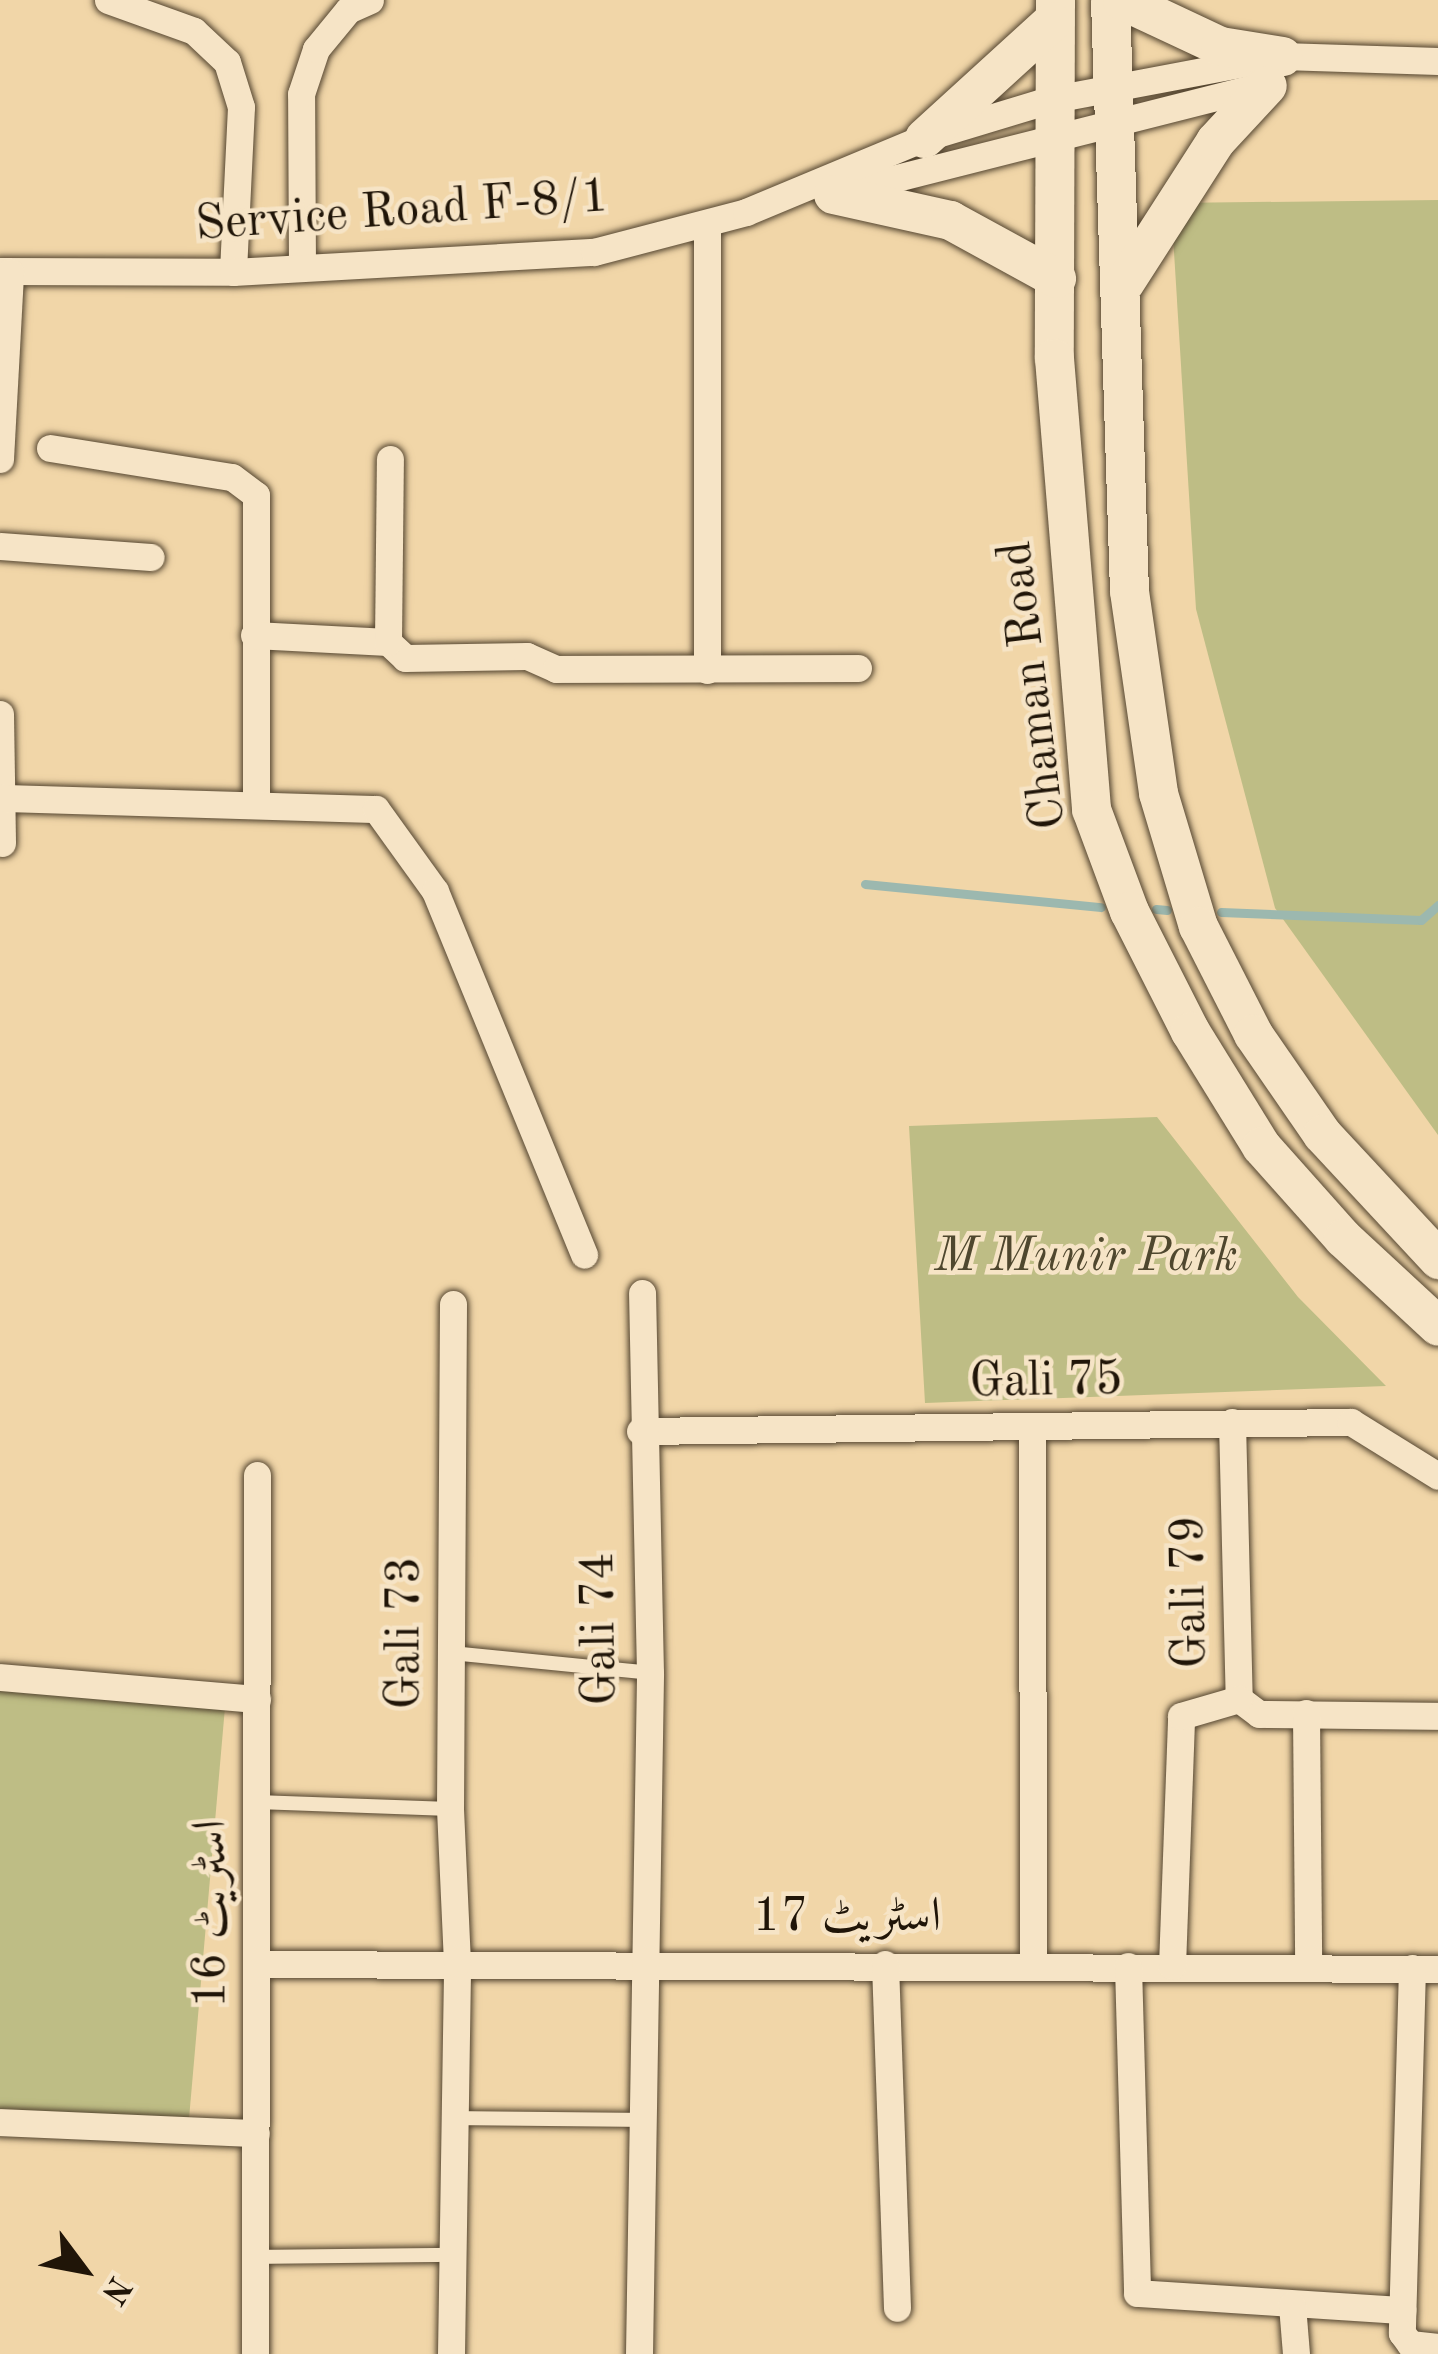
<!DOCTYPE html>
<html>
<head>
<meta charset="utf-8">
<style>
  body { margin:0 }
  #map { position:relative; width:1438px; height:2354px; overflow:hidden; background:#f1d6a8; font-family:"Old Standard TT",Amiri,serif }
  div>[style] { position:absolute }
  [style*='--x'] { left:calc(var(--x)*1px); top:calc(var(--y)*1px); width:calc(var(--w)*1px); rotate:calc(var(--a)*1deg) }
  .green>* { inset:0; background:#bebd85; transform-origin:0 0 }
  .stream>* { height:9px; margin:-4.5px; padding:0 4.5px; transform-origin:4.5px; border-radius:4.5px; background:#9cb8af }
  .roads { filter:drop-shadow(0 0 3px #544530) drop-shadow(0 0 3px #544530) }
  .lane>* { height:14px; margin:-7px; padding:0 7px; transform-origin:7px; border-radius:7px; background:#f6e4c6 }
  .street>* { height:27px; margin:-13.5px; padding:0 13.5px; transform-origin:13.5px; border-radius:13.5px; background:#f6e4c6 }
  .secondary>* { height:39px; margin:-19.5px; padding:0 19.5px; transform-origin:19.5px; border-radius:19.5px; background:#f6e4c6 }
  span { translate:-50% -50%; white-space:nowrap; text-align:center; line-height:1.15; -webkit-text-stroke:9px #f6e4c6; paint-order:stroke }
  .street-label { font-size:48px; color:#201508 }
  .park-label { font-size:48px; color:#4f472e; font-style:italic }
  .north { position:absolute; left:24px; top:2210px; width:120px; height:120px; -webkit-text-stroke:9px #f6e4c6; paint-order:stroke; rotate:122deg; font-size:33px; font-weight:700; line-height:48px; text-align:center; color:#201508 }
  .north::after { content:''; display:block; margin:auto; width:42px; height:54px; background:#201508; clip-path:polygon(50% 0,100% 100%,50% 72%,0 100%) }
</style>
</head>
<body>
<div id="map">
  <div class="green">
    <div style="clip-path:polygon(1438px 200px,1438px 1135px,1275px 908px,1196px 609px,1171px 203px)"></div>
    <div style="clip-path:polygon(1157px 1117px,1298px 1297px,1386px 1386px,925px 1403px,909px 1126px)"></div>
    <div style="left:0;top:1686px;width:226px;height:422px;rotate:5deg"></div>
  </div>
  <div class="stream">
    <div style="--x:865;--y:884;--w:237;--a:5.6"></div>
    <div style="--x:1156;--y:909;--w:11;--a:5"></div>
    <div style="--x:1221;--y:912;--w:200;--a:2.3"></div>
    <div style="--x:1421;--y:920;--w:23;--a:-41"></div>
  </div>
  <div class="roads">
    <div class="lane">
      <div style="--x:451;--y:1653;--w:200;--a:5.7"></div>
      <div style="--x:257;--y:1802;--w:193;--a:2.1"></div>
      <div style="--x:454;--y:2118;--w:189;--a:0.6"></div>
      <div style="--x:255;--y:2257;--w:196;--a:-0.6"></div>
    </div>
    <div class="street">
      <div style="--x:108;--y:0;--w:91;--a:19.8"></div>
      <div style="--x:194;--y:31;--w:45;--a:43.2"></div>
      <div style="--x:227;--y:62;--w:47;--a:72.7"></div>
      <div style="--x:241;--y:107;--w:165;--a:92.8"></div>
      <div style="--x:841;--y:192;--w:441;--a:-14.2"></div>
      <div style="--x:302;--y:268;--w:174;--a:-90.3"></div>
      <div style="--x:301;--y:94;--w:47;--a:-71.6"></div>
      <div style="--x:316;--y:49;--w:50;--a:-50.6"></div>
      <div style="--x:348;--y:10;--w:24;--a:-24"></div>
      <div style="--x:0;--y:271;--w:233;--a:0.2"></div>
      <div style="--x:233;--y:272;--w:362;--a:-3.2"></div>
      <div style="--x:594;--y:252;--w:157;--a:-14.7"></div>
      <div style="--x:746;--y:212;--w:193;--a:-22.6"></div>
      <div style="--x:924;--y:138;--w:131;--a:-16.9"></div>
      <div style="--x:1049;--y:100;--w:237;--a:-10.7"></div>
      <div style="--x:1282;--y:56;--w:156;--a:1.8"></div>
      <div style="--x:50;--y:448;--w:184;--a:9.1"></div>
      <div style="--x:232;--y:477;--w:30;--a:37"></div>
      <div style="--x:256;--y:495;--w:307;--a:90"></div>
      <div style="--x:0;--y:459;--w:187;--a:-86.9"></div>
      <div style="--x:0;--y:546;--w:151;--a:4.2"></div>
      <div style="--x:254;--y:635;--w:134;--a:3"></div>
      <div style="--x:388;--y:642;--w:23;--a:43"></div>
      <div style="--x:405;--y:658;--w:122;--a:-0.9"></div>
      <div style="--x:527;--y:656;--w:32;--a:24"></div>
      <div style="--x:556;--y:669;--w:302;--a:-0.2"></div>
      <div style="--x:388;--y:642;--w:183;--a:-89.4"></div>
      <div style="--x:707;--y:670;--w:446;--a:-90"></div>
      <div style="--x:0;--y:714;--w:129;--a:89.1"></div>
      <div style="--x:2;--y:798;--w:374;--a:1.7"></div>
      <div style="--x:376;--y:809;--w:101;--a:54.3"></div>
      <div style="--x:435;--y:891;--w:393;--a:67.7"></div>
      <div style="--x:1232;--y:1422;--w:277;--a:88.6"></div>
      <div style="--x:1239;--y:1699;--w:25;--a:37"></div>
      <div style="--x:1259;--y:1714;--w:179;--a:0.6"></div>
      <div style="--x:1032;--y:1428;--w:535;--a:89.89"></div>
      <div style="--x:640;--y:1431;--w:711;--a:-0.73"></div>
      <div style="--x:1351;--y:1422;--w:102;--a:31.8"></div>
      <div style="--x:0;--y:1677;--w:258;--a:4.9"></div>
      <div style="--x:1306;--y:1713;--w:253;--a:89.5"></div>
      <div style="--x:256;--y:1964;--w:1182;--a:0.24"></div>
      <div style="--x:885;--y:1964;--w:344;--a:88"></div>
      <div style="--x:1128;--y:1966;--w:327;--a:88.4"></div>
      <div style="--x:1137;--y:2293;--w:266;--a:3.7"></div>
      <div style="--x:1172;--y:1966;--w:250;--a:-87.9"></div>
      <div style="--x:1181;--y:1716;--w:60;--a:-16.3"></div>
      <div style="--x:1412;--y:1968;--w:365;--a:91.6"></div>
      <div style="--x:1402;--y:2333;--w:14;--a:54"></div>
      <div style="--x:1410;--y:2344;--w:28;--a:6"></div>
      <div style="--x:0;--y:2122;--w:256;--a:2.5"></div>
      <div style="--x:1292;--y:2305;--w:49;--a:85.3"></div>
      <div style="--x:255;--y:2354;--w:879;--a:-89.87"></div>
      <div style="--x:451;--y:2354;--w:391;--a:-89.1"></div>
      <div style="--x:457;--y:1963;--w:154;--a:-92.6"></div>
      <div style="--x:450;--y:1809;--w:505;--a:-89.66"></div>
      <div style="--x:639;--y:2354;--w:681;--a:-89.07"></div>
      <div style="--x:650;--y:1673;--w:380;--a:-91.2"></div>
    </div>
    <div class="secondary">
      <div style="--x:1055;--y:0;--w:358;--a:90.2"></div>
      <div style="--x:1054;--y:358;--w:453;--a:85.3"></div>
      <div style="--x:1091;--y:809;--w:109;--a:69.6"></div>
      <div style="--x:1129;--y:911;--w:135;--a:63.1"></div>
      <div style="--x:1190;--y:1031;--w:135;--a:58.3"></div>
      <div style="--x:1261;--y:1146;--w:123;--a:48.3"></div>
      <div style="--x:1343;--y:1238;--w:129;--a:42.8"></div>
      <div style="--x:1110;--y:0;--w:591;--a:88.16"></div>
      <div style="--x:1129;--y:591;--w:204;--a:81.8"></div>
      <div style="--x:1158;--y:793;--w:139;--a:73.3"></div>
      <div style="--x:1198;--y:926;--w:121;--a:63"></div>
      <div style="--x:1253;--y:1034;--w:121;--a:55.4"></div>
      <div style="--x:1322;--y:1134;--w:171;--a:47.1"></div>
      <div style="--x:1122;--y:0;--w:108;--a:25.1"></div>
      <div style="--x:1220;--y:46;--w:63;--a:9.2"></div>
      <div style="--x:924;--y:138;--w:173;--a:-42.4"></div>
      <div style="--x:833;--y:194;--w:120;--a:12.5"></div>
      <div style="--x:950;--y:220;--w:121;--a:28.7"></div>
      <div style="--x:1124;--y:283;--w:169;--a:-57.3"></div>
      <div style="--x:1215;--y:141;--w:76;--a:-47.1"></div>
    </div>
  </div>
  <div class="street-label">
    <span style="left:402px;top:212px;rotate:-4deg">Service Road F-8/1</span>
    <span style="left:1034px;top:685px;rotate:-97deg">Chaman Road</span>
    <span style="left:1046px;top:1382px;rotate:-1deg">Gali 75</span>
    <span style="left:1191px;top:1592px;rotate:-91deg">Gali 79</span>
    <span style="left:601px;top:1629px;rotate:-91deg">Gali 74</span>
    <span style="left:406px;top:1633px;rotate:-90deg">Gali 73</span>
    <span style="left:212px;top:1914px;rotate:-90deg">اسٹریٹ 16</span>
    <span style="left:847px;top:1918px">اسٹریٹ 17</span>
  </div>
  <div class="park-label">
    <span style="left:1086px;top:1258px">M Munir Park</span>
  </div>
  <div class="north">N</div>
</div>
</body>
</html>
